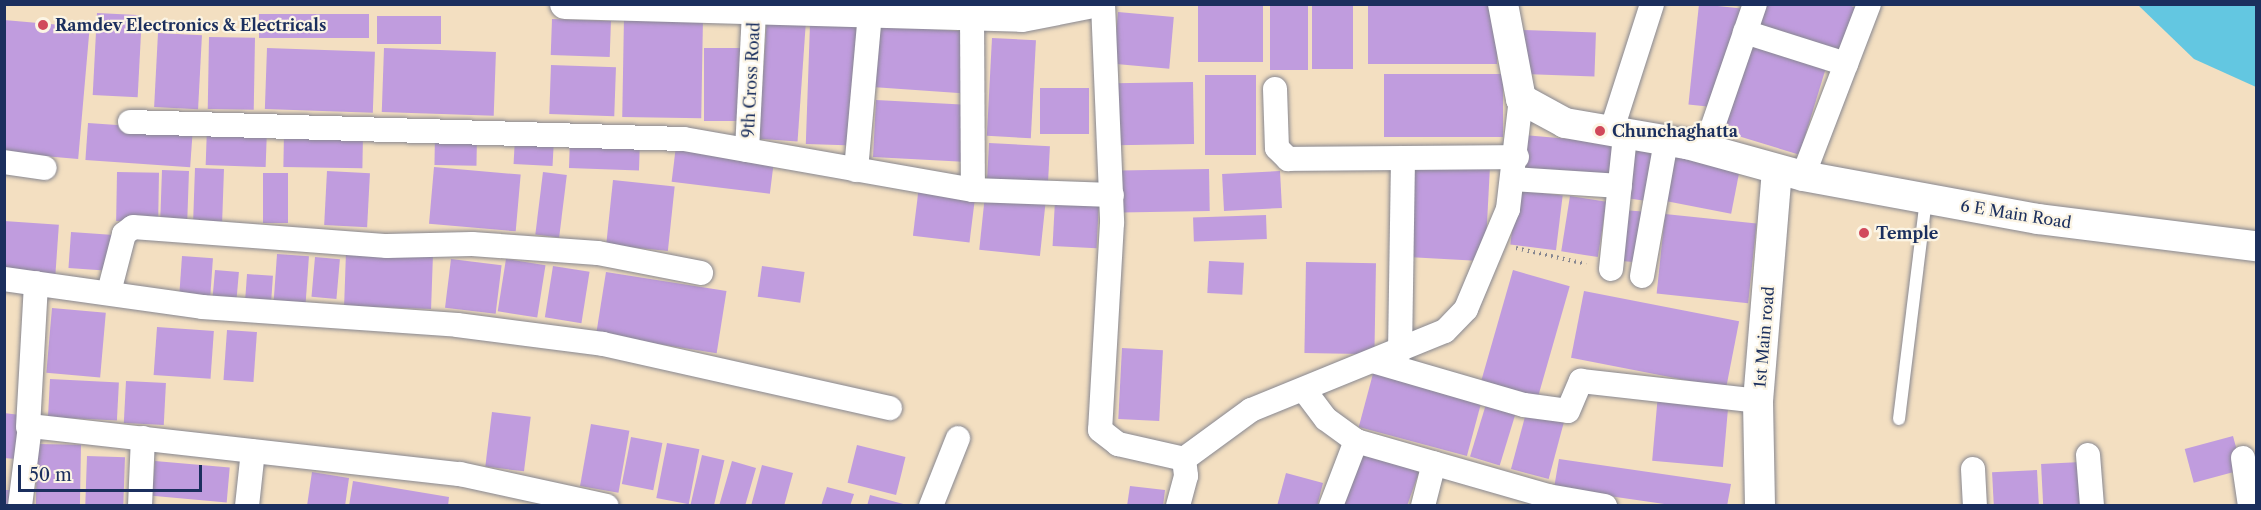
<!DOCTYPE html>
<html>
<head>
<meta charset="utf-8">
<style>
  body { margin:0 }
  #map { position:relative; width:2261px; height:510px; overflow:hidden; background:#f3dfc1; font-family:"Libre Caslon Text",serif }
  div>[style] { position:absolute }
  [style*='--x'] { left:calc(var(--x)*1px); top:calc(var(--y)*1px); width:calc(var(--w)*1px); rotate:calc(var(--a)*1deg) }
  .water>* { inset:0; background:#63c7e1 }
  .building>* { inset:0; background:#c09cde; transform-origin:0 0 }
  .path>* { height:4px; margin-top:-2px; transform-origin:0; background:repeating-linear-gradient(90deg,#878790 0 1.5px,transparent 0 6px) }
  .roads { filter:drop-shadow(0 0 2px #878790) drop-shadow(0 0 2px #878790) }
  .service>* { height:12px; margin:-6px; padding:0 6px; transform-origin:6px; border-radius:6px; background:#fff }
  .minor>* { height:24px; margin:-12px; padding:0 12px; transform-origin:12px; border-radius:12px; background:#fff }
  .tertiary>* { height:30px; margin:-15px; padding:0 15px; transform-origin:15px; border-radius:15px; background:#fff }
  .dots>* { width:16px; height:16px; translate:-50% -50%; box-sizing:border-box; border:3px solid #fcf5e5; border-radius:50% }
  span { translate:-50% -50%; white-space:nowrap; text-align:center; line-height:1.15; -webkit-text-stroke:4.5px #fcf5e5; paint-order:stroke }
  .poi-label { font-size:16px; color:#1b2f5e; font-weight:700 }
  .left { translate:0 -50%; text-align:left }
  .street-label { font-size:16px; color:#1b2f5e }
  .frame { position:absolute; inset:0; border:6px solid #1b2f5e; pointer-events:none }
  .scale { position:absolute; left:18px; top:465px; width:184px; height:27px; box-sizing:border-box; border:3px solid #1b2f5e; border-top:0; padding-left:8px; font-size:18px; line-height:21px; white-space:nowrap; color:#1b2f5e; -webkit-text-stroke:4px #fcf5e5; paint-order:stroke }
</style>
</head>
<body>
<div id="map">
  <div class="water">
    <div style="clip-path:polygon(2138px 5px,2256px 5px,2256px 87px,2194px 59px)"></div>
  </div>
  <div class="building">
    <div style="left:1198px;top:4px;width:65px;height:58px"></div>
    <div style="left:1270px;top:4px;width:38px;height:66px"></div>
    <div style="left:1312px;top:4px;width:41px;height:65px"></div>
    <div style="left:1368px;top:4px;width:129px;height:60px"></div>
    <div style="left:1699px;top:4px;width:45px;height:101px;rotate:6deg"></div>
    <div style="clip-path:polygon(1762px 4px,1847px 4px,1856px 8px,1839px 54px,1755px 24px)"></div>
    <div style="left:1118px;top:12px;width:56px;height:52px;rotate:5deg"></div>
    <div style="left:97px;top:13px;width:45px;height:82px;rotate:3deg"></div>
    <div style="left:369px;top:14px;width:24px;height:110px;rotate:90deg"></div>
    <div style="left:377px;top:16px;width:64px;height:28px"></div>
    <div style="left:624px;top:16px;width:79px;height:101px;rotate:1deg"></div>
    <div style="left:552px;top:19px;width:59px;height:36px;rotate:2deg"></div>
    <div style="left:767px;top:19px;width:39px;height:120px;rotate:4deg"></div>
    <div style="left:4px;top:20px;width:86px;height:132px;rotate:5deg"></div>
    <div style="left:810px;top:24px;width:48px;height:120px;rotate:2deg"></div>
    <div style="left:873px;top:25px;width:97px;height:62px;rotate:4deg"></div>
    <div style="left:1523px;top:30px;width:73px;height:44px;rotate:2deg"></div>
    <div style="left:158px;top:33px;width:44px;height:74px;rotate:3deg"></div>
    <div style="left:209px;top:37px;width:46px;height:72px;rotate:1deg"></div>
    <div style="left:992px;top:38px;width:44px;height:98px;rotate:3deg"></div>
    <div style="left:1749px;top:39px;width:82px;height:96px;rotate:17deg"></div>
    <div style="left:267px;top:48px;width:108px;height:61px;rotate:2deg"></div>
    <div style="left:384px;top:48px;width:112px;height:64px;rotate:2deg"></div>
    <div style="left:704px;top:48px;width:46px;height:73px"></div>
    <div style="left:551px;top:65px;width:65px;height:49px;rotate:2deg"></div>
    <div style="left:1384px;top:74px;width:119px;height:63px"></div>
    <div style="left:1205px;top:75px;width:51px;height:80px"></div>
    <div style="left:1193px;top:82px;width:62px;height:78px;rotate:89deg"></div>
    <div style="left:1040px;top:88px;width:49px;height:46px"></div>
    <div style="left:876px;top:100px;width:90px;height:57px;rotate:3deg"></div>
    <div style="left:88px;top:123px;width:105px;height:37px;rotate:4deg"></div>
    <div style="left:207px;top:127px;width:60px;height:38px;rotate:2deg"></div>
    <div style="left:284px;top:132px;width:79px;height:35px;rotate:1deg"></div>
    <div style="left:435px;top:134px;width:42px;height:31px;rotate:1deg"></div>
    <div style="left:1523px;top:135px;width:92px;height:39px;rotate:5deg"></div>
    <div style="left:515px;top:137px;width:39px;height:27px;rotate:3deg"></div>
    <div style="left:570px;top:139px;width:70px;height:29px;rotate:2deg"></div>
    <div style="left:1630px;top:142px;width:30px;height:56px;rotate:8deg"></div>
    <div style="left:989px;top:143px;width:61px;height:39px;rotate:3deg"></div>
    <div style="left:676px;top:146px;width:99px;height:36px;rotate:7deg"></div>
    <div style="left:1670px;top:151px;width:72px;height:50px;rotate:11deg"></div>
    <div style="left:1408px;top:164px;width:82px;height:93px;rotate:3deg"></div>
    <div style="left:434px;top:167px;width:87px;height:57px;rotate:5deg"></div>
    <div style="left:195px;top:168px;width:29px;height:53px;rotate:2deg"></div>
    <div style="left:1209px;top:169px;width:42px;height:89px;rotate:89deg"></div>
    <div style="left:162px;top:170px;width:27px;height:50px;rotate:2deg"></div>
    <div style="left:327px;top:171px;width:43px;height:54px;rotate:3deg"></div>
    <div style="left:1280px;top:171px;width:37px;height:58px;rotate:87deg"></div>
    <div style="left:117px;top:172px;width:42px;height:49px;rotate:1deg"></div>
    <div style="left:543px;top:172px;width:24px;height:63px;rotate:7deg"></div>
    <div style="left:263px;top:173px;width:25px;height:50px"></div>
    <div style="left:613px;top:180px;width:62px;height:65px;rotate:6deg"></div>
    <div style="left:919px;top:186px;width:57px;height:50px;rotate:7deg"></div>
    <div style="left:1517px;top:190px;width:46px;height:55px;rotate:7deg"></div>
    <div style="left:985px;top:195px;width:61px;height:55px;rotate:6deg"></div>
    <div style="left:1570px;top:196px;width:37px;height:56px;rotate:9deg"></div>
    <div style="left:1055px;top:200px;width:44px;height:46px;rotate:3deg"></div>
    <div style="left:1624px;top:210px;width:24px;height:51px;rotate:5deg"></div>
    <div style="left:1665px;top:214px;width:92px;height:80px;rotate:6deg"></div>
    <div style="left:1266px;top:215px;width:24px;height:73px;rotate:88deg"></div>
    <div style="left:4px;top:221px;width:55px;height:52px;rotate:4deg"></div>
    <div style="left:71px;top:232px;width:43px;height:36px;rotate:4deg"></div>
    <div style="left:346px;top:252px;width:87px;height:54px;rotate:2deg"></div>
    <div style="left:277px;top:254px;width:32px;height:48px;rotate:4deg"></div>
    <div style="left:182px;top:256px;width:31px;height:46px;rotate:4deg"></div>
    <div style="left:315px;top:257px;width:25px;height:40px;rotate:5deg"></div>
    <div style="left:451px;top:259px;width:51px;height:49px;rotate:7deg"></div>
    <div style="left:506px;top:259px;width:40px;height:53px;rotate:9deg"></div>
    <div style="left:1209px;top:261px;width:35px;height:32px;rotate:3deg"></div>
    <div style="left:1306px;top:262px;width:70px;height:91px;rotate:1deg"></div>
    <div style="left:553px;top:266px;width:37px;height:52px;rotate:9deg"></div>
    <div style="left:762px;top:266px;width:43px;height:31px;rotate:8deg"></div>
    <div style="left:215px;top:270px;width:24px;height:29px;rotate:5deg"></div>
    <div style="left:1513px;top:270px;width:59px;height:123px;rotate:16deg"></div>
    <div style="left:606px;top:272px;width:122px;height:63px;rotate:9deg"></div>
    <div style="left:247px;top:274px;width:26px;height:31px;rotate:4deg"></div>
    <div style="left:1584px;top:291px;width:158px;height:68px;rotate:11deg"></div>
    <div style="left:52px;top:308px;width:54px;height:65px;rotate:5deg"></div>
    <div style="left:157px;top:327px;width:57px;height:48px;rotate:4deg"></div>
    <div style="left:227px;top:330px;width:30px;height:50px;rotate:4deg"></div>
    <div style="left:1122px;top:348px;width:41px;height:71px;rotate:3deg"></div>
    <div style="left:1374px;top:370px;width:112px;height:59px;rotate:15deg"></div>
    <div style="left:50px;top:379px;width:69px;height:38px;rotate:3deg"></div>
    <div style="left:126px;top:381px;width:40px;height:42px;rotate:3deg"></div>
    <div style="left:1658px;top:394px;width:71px;height:67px;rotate:5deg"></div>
    <div style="left:1487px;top:401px;width:31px;height:58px;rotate:17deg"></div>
    <div style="left:492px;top:412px;width:39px;height:55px;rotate:7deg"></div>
    <div style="clip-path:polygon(4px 413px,20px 415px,16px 459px,4px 458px)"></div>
    <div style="left:1526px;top:413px;width:39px;height:58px;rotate:15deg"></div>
    <div style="left:591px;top:424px;width:39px;height:63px;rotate:10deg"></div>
    <div style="left:2233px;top:436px;width:35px;height:50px;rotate:75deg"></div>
    <div style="left:631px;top:437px;width:32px;height:48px;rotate:11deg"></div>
    <div style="left:667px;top:443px;width:33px;height:56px;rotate:11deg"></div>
    <div style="left:37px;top:444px;width:44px;height:62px;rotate:1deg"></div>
    <div style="left:857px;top:445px;width:50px;height:39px;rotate:14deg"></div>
    <div style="clip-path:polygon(1361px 451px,1419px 472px,1407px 506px,1341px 506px)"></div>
    <div style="left:702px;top:455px;width:23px;height:52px;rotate:13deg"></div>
    <div style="left:87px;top:456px;width:38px;height:50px;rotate:2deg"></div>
    <div style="clip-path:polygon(1559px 459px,1731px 484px,1727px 506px,1678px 506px,1554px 488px)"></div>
    <div style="left:155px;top:461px;width:75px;height:35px;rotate:5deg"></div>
    <div style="clip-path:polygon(732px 461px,756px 468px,745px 506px,719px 506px)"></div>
    <div style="left:2081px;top:462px;width:44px;height:40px;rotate:87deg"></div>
    <div style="clip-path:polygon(762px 465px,793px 473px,784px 506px,751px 506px)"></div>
    <div style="left:2037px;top:470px;width:34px;height:45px;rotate:87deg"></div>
    <div style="clip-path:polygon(312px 472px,349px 478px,345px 506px,307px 506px)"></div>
    <div style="clip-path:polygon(1286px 473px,1323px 483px,1317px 506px,1277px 506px)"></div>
    <div style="clip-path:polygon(353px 481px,449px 497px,448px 506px,349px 506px)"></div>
    <div style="clip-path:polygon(1130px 486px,1165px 490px,1163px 506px,1127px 506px)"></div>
    <div style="clip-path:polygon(827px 487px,854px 494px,850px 506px,821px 506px)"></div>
    <div style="left:4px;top:490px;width:8px;height:16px"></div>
    <div style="clip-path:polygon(870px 495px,907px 505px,907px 506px,867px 506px)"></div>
  </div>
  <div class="path">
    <div style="--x:1516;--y:248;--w:72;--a:12.9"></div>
  </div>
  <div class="roads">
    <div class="service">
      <div style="--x:1899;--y:419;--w:222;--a:-83"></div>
    </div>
    <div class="minor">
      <div style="--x:1103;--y:4;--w:219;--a:87.6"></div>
      <div style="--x:1112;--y:223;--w:207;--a:93.3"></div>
      <div style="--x:1100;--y:430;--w:23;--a:38"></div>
      <div style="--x:1118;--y:444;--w:68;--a:12.8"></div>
      <div style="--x:1184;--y:459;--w:17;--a:83"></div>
      <div style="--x:1186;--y:476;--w:31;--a:105"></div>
      <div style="--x:972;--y:14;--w:176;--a:89.7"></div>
      <div style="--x:1745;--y:32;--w:106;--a:17.6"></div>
      <div style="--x:1275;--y:89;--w:59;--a:88.1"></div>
      <div style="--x:1277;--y:148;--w:16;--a:45"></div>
      <div style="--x:1288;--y:159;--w:229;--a:-0.5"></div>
      <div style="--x:130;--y:122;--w:554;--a:1.76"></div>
      <div style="--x:684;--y:139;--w:293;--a:10"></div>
      <div style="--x:973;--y:190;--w:139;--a:2.1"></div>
      <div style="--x:1611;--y:132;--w:134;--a:-72.2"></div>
      <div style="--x:1705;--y:149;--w:153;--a:-71"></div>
      <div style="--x:747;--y:150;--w:140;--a:-87.1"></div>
      <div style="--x:4;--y:162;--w:41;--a:8.3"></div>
      <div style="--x:856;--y:170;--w:157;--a:-84.9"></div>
      <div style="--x:1803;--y:176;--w:184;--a:-69"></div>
      <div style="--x:1513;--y:179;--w:107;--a:3.7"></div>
      <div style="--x:1611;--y:269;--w:135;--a:-84"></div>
      <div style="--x:1642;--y:276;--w:137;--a:-79.9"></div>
      <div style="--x:4;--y:279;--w:200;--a:8"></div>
      <div style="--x:202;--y:307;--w:256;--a:4"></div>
      <div style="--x:457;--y:325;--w:147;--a:7.4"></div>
      <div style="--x:603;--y:344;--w:294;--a:12.6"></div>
      <div style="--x:109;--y:292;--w:60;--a:-75.5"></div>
      <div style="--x:124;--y:234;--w:11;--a:-38"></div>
      <div style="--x:133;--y:227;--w:255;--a:4.3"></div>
      <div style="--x:387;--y:246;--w:85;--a:-1.3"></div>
      <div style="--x:472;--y:244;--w:126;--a:4.1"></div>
      <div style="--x:598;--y:253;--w:105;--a:11"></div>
      <div style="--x:1400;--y:351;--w:193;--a:-89.1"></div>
      <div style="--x:1376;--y:362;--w:154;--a:16.2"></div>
      <div style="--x:1524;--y:405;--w:44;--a:7.8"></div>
      <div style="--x:1568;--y:411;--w:33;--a:-67"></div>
      <div style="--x:1581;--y:381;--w:178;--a:6.4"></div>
      <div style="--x:1304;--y:390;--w:36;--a:53"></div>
      <div style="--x:1326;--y:419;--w:37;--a:36"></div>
      <div style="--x:1356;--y:441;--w:200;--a:16"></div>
      <div style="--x:1548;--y:496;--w:58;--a:10"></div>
      <div style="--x:28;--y:427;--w:144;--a:-86.8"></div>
      <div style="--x:2088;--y:455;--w:51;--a:85.5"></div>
      <div style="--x:2243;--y:458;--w:49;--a:81.7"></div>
      <div style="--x:1184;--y:459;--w:83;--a:-36.2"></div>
      <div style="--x:1251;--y:410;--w:209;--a:-22.2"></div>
      <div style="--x:1445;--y:331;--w:30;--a:-46"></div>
      <div style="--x:1466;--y:309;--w:108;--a:-67.2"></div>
      <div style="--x:1508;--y:209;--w:111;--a:-83.3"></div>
      <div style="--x:1973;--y:469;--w:37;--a:87"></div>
      <div style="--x:20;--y:506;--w:81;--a:-82.9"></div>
      <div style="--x:30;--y:426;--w:433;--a:6.4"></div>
      <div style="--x:460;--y:474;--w:150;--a:12.3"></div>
      <div style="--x:140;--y:506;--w:68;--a:-87.5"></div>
      <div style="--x:247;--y:506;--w:55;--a:-83.8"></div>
      <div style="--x:931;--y:506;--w:73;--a:-68.3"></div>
      <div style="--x:1331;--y:506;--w:70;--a:-69"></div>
      <div style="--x:1423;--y:506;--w:44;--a:-75.7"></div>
    </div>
    <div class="tertiary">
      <div style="--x:565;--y:4;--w:457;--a:1.6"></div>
      <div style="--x:1022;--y:17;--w:67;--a:-11.1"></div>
      <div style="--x:1503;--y:4;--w:97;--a:79.3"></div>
      <div style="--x:1521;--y:99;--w:50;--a:28.6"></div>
      <div style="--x:1565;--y:123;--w:124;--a:9.8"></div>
      <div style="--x:1687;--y:144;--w:120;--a:15.4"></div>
      <div style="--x:1803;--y:176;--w:239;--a:10.4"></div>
      <div style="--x:2038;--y:219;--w:220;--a:7.1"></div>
      <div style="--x:1760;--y:506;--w:105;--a:-91.1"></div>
      <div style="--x:1758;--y:401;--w:232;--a:-85.3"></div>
    </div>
  </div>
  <div class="dots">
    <div style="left:43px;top:25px;background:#d1495b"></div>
    <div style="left:1600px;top:131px;background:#d1495b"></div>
    <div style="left:1864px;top:233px;background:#d1495b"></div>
  </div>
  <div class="poi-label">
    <span class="left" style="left:55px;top:25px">Ramdev Electronics &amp; Electricals</span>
    <span class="left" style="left:1612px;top:131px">Chunchaghatta</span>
    <span class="left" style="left:1876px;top:233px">Temple</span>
  </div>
  <div class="street-label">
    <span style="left:751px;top:80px;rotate:-87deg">9th Cross Road</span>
    <span style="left:2016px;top:214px;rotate:9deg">6 E Main Road</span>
    <span style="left:1764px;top:337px;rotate:-85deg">1st Main road</span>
  </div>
  <div class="frame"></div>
  <div class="scale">50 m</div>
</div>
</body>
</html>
